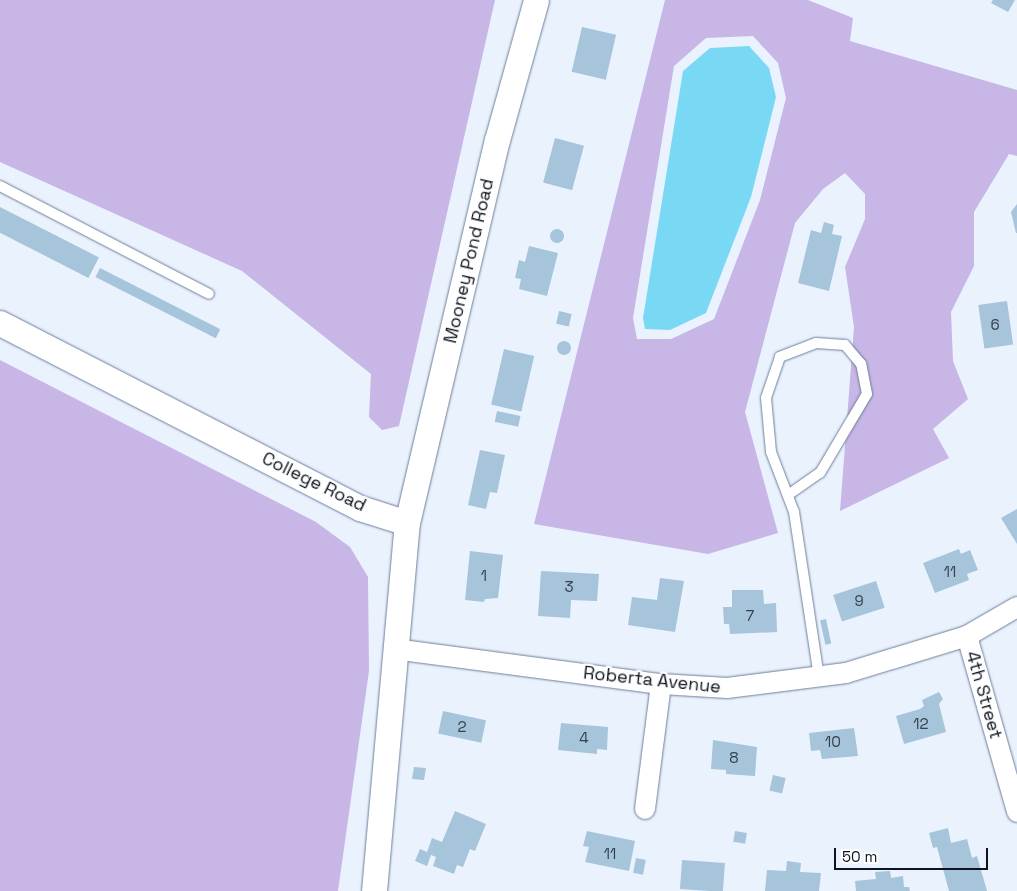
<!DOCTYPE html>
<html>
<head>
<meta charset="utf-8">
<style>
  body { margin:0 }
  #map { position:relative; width:1017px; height:891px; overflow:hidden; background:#eaf2fe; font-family:"Space Grotesk",sans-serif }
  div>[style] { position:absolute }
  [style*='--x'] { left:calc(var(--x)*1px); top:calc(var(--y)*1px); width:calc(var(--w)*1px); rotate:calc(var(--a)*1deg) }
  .green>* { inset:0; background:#c7b6e6 }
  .water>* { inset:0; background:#79d9f5 }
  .building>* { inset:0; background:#a6c4da; transform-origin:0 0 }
  .round { border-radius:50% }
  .roads { filter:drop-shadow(0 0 1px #6d7e98) drop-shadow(0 0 1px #6d7e98) }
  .service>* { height:10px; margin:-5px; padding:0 5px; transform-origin:5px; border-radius:5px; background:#fff }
  .minor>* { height:20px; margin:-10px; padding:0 10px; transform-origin:10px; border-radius:10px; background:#fff }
  .tertiary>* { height:25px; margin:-12.5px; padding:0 12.5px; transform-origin:12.5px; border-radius:12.5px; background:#fff }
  span { translate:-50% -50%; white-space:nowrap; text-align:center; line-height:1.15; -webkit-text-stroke:4.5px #fefefe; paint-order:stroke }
  .number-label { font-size:15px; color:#35414e }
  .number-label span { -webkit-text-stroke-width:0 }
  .street-label { font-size:18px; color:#0f1520 }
  .scale { position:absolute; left:834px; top:848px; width:154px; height:22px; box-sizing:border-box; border:2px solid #0f1520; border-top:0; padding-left:6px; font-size:15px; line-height:18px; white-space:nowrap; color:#0f1520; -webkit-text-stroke:4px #fefefe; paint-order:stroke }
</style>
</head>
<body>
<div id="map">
  <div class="green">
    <div style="clip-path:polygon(0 0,495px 0,399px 426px,382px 430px,369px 417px,371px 374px,242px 271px,0 162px)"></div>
    <div style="clip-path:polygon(evenodd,665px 0,808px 0,853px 18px,850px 41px,1017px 90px,1017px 156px,1009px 154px,974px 212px,974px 266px,951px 312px,953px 361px,968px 399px,933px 429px,949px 458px,840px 511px,854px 327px,845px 267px,865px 219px,865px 194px,845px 173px,823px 189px,795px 223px,745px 412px,778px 533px,708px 554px,534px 524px,665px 0,753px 36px,778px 63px,786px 98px,760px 200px,714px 319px,671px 339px,637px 339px,633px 318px,674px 66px,706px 38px,753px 36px)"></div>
    <div style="clip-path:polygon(0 360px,316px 522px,350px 547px,368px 577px,369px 671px,338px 891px,0 891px)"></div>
  </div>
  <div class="water">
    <div style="clip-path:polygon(749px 46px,769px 68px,776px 97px,751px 197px,706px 313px,670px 330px,645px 329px,643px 318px,683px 71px,710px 48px)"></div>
  </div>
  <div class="building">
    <div style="clip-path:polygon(993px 0,1015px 0,1008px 12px,991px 3px)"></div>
    <div style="left:582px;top:27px;width:35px;height:46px;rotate:13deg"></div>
    <div style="left:555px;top:138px;width:30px;height:46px;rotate:15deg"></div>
    <div style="clip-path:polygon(1017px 204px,1017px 233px,1016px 233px,1011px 212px)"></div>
    <div style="left:0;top:207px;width:111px;height:23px;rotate:27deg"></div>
    <div style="clip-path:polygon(824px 222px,834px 225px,832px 234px,842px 236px,829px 291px,798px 283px,811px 230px,821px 233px)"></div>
    <div class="round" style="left:550px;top:229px;width:14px;height:14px"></div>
    <div style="clip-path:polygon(529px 246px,558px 253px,547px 296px,519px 289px,521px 279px,515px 278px,519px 260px,525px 262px)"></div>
    <div style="left:100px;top:268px;width:135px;height:10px;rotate:27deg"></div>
    <div style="left:1007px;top:301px;width:44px;height:29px;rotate:82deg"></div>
    <div style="left:559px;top:311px;width:13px;height:13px;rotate:13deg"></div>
    <div class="round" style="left:557px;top:341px;width:14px;height:14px"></div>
    <div style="left:504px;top:349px;width:31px;height:57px;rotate:13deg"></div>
    <div style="left:497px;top:411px;width:24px;height:11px;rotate:12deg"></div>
    <div style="clip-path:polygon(480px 450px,505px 455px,497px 493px,490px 492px,486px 509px,468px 505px)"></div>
    <div style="clip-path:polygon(1017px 509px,1017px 544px,1001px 518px)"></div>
    <div style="clip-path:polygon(959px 549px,961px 554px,970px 550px,978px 570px,967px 574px,969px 580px,935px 593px,923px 563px)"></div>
    <div style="clip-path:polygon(470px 551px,503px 555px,498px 598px,485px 599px,484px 602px,465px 600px)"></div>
    <div style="clip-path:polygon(541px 571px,599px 574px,597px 601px,571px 600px,570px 618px,538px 616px)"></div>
    <div style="clip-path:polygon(660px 578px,684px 581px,675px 632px,628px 625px,632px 597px,657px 600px)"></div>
    <div style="left:876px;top:581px;width:28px;height:45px;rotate:72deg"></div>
    <div style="clip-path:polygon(732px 590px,763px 590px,764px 604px,776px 603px,777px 632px,730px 634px,729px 624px,724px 624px,723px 607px,732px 607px)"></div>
    <div style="left:826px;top:619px;width:25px;height:6px;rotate:78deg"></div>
    <div style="clip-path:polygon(939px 692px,943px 699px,939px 704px,946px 732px,904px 744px,896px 716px,920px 709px,924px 706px,922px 700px)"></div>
    <div style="left:443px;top:711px;width:44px;height:23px;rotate:12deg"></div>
    <div style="clip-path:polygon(561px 723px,608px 727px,607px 750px,597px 749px,597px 754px,558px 750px)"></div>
    <div style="clip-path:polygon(854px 728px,858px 756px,822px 759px,820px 750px,811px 751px,809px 733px)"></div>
    <div style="clip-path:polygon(713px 740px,757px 747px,755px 776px,726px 774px,726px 770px,711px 769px)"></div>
    <div style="clip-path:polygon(414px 767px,426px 768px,424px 780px,412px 779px)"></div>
    <div style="left:773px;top:775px;width:13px;height:16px;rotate:13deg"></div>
    <div style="clip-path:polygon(455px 811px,486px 824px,475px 851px,470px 849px,463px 867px,457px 865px,454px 874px,433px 866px,436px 857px,431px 855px,427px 866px,415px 861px,420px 849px,427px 852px,432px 838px,442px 842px)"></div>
    <div style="clip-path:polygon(948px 828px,951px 843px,967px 839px,972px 858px,977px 856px,987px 891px,949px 891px,937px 847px,933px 848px,929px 833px)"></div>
    <div style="clip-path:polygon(587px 831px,635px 841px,629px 871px,585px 862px,589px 847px,583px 846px)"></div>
    <div style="left:735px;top:831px;width:12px;height:11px;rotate:9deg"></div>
    <div style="left:636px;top:858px;width:10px;height:15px;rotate:11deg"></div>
    <div style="left:682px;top:860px;width:43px;height:29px;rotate:4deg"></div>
    <div style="clip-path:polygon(787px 861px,801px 863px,800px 872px,821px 873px,819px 891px,765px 891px,767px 870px,786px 871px)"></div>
    <div style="clip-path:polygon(890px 871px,891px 878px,903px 876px,904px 887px,909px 887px,910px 891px,856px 891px,855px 881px,876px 879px,875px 872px)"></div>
  </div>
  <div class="roads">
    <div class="service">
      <div style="--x:0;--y:186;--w:235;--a:27.3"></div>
      <div style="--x:788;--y:495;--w:39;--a:-35"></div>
      <div style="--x:820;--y:473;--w:92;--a:-59.3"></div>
      <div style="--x:867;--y:394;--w:31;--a:-101"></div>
      <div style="--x:861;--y:364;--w:25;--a:-130"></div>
      <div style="--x:845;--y:345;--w:29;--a:-176"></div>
      <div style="--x:816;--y:343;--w:39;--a:159"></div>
      <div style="--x:780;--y:357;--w:43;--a:108.9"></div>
      <div style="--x:766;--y:398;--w:54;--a:84.7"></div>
      <div style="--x:771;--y:452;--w:64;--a:69"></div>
      <div style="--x:794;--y:512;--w:167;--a:81.4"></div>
    </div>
    <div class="minor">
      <div style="--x:967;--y:636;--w:183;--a:74.1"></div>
      <div style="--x:394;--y:649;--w:269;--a:7.5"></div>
      <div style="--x:661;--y:684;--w:66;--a:3.5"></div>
      <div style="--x:727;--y:688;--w:120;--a:-7.2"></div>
      <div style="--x:846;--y:673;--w:127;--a:-17"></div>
      <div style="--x:967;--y:636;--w:58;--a:-30.1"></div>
      <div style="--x:645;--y:809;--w:126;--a:-82.7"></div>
    </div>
    <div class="tertiary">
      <div style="--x:0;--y:323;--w:405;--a:27.2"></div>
      <div style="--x:360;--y:508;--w:49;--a:17.7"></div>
      <div style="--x:374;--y:891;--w:369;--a:-84.9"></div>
      <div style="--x:407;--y:523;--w:393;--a:-76.8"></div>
      <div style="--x:497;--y:140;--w:145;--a:-74.4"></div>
    </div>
  </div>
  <div class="number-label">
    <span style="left:995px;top:325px">6</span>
    <span style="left:950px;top:572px">11</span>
    <span style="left:484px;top:576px">1</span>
    <span style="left:569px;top:587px">3</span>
    <span style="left:859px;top:601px">9</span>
    <span style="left:750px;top:616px">7</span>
    <span style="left:921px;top:724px">12</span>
    <span style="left:462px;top:727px">2</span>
    <span style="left:584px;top:738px">4</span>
    <span style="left:833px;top:742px">10</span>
    <span style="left:734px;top:758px">8</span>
    <span style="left:610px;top:854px">11</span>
  </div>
  <div class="street-label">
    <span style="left:469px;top:261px;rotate:-77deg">Mooney Pond Road</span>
    <span style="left:314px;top:482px;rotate:26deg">College Road</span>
    <span style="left:652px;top:680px;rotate:6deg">Roberta Avenue</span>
    <span style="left:984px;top:695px;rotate:74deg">4th Street</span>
  </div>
  <div class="scale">50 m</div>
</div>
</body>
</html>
